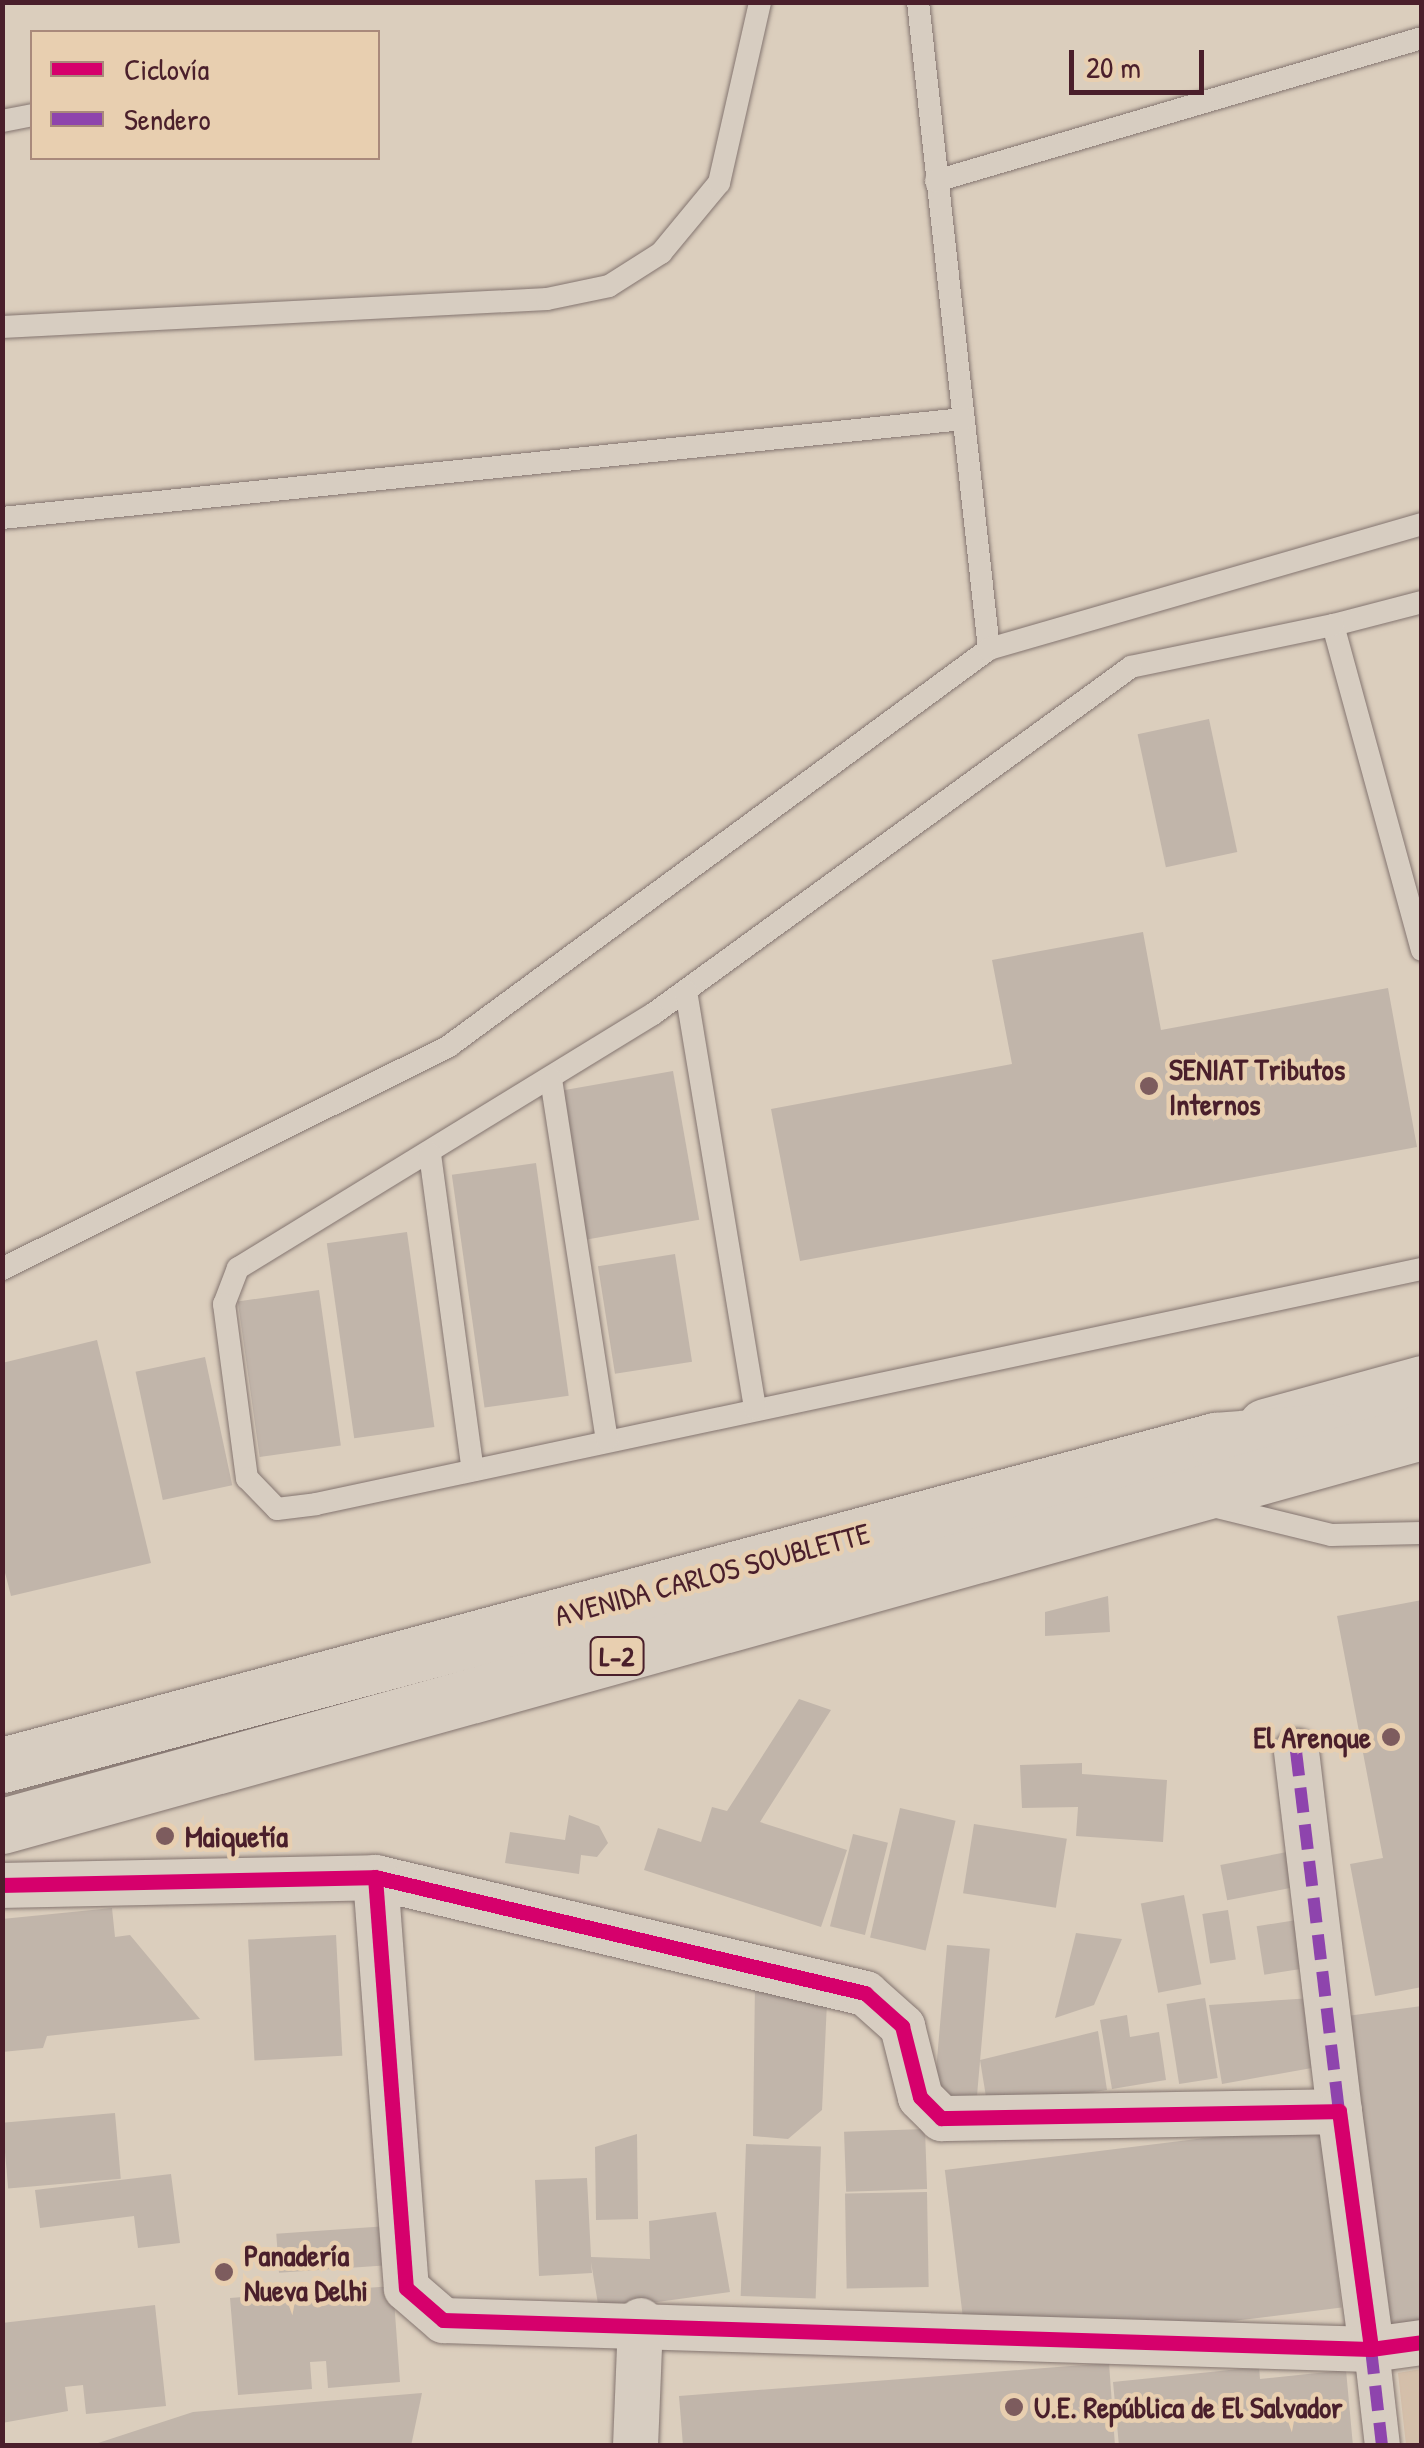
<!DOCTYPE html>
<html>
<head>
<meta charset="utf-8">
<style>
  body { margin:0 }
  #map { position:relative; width:1424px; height:2448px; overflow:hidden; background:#dbcebd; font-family:"Patrick Hand",sans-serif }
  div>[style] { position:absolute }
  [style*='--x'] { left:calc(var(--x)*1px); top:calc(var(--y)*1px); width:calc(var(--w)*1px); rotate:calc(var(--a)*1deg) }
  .green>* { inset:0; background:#d4bfaa }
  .building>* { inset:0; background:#c1b5aa; transform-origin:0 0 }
  .roads { filter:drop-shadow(0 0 2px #847570) drop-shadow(0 0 2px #847570) }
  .service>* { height:22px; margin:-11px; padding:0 11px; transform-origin:11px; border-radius:11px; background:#d7cdc1 }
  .pedestrian>* { height:35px; margin:-17.5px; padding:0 17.5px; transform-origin:17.5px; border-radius:17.5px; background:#d7cdc1 }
  .minor>* { height:45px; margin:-22.5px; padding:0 22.5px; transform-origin:22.5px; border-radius:22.5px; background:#d7cdc1 }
  .tertiary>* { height:55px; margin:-27.5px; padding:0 27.5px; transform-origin:27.5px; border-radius:27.5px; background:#d7cdc1 }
  .primary>* { height:55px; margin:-27.5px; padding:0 27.5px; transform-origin:27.5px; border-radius:27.5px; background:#d7cdc1 }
  .quiet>* { height:12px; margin-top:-6px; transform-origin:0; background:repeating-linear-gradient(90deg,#8e44ad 0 25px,transparent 0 37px) }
  .cycleway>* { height:15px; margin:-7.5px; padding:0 7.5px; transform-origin:7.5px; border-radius:7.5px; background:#d6006c }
  .dots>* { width:28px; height:28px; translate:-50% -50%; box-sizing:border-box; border:5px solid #e8cfb0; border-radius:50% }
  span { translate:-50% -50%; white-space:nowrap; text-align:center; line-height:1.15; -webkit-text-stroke:9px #e8cfb0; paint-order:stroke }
  .shield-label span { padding:2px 8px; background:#e8cfb0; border:2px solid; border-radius:8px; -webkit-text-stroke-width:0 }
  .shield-label { font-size:28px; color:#4a1f2b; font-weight:700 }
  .poi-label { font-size:30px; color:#4a1f2b; font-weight:700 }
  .left { translate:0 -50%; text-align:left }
  .right { translate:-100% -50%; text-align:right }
  .street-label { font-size:30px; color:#4a1f2b }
  .frame { position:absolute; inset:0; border:5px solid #4a1f2b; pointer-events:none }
  .legend { position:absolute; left:30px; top:30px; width:350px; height:130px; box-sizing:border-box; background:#e8cfb0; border:2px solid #a9897b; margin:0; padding:12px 18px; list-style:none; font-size:30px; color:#4a1f2b }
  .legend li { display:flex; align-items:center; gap:20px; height:50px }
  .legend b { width:50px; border:2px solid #a9897b }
  .scale { position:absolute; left:1069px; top:50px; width:135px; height:45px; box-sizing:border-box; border:5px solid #4a1f2b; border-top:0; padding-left:12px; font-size:30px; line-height:35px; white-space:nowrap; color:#4a1f2b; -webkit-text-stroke:8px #e8cfb0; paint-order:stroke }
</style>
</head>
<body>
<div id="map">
  <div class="green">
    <div style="clip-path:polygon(1421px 2369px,1421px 2445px,1406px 2445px,1398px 2373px)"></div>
  </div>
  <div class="building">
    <div style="left:1209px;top:719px;width:136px;height:73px;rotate:78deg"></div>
    <div style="clip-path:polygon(1143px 932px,1161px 1030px,1388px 988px,1417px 1147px,800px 1261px,771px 1109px,1012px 1064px,992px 960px)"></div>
    <div style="left:673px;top:1071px;width:151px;height:114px;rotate:80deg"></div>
    <div style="left:536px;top:1163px;width:235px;height:85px;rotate:82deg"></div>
    <div style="left:407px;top:1232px;width:197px;height:81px;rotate:82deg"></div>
    <div style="left:675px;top:1254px;width:109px;height:78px;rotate:81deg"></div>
    <div style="left:319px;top:1290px;width:157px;height:82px;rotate:82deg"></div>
    <div style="clip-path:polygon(97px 1340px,151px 1563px,11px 1596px,2px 1561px,2px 1363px)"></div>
    <div style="left:205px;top:1357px;width:131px;height:71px;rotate:78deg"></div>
    <div style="clip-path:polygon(1108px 1596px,1110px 1632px,1045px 1636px,1045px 1612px)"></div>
    <div style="clip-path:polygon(1422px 1600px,1422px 1987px,1375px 1996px,1350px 1864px,1383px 1858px,1337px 1616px)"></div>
    <div style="clip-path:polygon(799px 1699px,831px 1710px,760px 1822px,847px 1850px,821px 1927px,644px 1870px,658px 1828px,701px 1842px,712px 1807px,727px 1811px)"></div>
    <div style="clip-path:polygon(1082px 1763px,1082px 1774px,1167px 1780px,1163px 1842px,1076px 1836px,1078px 1807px,1022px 1808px,1020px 1765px)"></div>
    <div style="left:900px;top:1808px;width:57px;height:133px;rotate:13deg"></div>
    <div style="clip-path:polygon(569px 1815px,599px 1826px,608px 1843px,597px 1857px,581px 1855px,579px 1874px,505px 1863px,510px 1832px,565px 1840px)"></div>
    <div style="left:974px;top:1824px;width:94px;height:70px;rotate:9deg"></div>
    <div style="left:853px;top:1834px;width:36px;height:95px;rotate:14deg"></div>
    <div style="left:1292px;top:1851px;width:36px;height:73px;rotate:79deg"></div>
    <div style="left:1184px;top:1895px;width:91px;height:44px;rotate:79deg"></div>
    <div style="clip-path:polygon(112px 1908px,115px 1937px,130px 1935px,200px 2019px,47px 2036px,43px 2048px,2px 2052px,2px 1919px)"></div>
    <div style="left:1228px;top:1910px;width:50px;height:26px;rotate:81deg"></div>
    <div style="left:1309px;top:1918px;width:49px;height:53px;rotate:81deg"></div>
    <div style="clip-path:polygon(1076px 1933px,1122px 1939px,1094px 2005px,1055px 2018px)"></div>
    <div style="left:336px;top:1935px;width:121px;height:88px;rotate:87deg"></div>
    <div style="left:947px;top:1945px;width:43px;height:155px;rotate:5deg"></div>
    <div style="clip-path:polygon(755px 1984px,827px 2002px,822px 2110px,788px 2139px,753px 2136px)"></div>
    <div style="left:1205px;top:1998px;width:81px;height:39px;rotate:81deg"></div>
    <div style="clip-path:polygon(1312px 1998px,1323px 2066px,1222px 2084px,1209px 2005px)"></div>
    <div style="clip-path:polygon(1422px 2006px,1422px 2326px,1389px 2331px,1347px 2016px)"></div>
    <div style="clip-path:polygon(1127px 2015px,1130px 2037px,1159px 2032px,1166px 2080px,1112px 2089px,1100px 2020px)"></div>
    <div style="clip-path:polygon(1098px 2031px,1107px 2090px,988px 2109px,980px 2060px)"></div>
    <div style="left:115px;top:2113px;width:66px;height:113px;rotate:85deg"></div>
    <div style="left:1319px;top:2124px;width:185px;height:377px;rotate:83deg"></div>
    <div style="left:925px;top:2129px;width:60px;height:81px;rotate:88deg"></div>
    <div style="clip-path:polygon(637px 2134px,638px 2219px,596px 2220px,595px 2147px)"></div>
    <div style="left:746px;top:2144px;width:75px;height:152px;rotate:2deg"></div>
    <div style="clip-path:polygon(171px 2174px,180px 2243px,138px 2248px,134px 2216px,40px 2228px,35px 2190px)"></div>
    <div style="clip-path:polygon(587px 2178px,591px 2257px,650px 2259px,649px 2221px,716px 2212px,730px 2292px,599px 2310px,591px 2262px,592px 2273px,539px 2276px,535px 2180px)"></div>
    <div style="left:927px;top:2192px;width:95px;height:82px;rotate:89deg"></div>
    <div style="left:388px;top:2226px;width:39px;height:112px;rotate:86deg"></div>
    <div style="clip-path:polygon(393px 2286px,400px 2382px,328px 2388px,326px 2361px,310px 2362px,312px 2389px,238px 2395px,230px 2298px)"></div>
    <div style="clip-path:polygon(155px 2305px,166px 2406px,86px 2414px,83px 2385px,65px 2387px,68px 2411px,2px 2423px,2px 2323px)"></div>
    <div style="clip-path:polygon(1109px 2363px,1115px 2446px,683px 2446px,679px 2396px)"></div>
    <div style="clip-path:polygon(1259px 2367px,1260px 2379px,1346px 2370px,1353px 2446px,1119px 2446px,1113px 2382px)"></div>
    <div style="clip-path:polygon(422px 2393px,411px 2446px,92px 2445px,193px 2412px)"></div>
  </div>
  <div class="roads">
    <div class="service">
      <div style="--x:918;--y:2;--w:651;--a:83.74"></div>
      <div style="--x:2;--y:121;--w:31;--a:-11"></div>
      <div style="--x:936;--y:181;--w:507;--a:-16.4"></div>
      <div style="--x:2;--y:327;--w:546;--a:-2.94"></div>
      <div style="--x:547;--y:299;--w:63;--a:-11.8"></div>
      <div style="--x:609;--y:286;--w:62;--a:-32.4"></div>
      <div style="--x:661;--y:253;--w:91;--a:-50.4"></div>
      <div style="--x:719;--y:183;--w:186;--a:-77.2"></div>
      <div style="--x:2;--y:518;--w:966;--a:-5.88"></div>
      <div style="--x:1422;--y:602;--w:92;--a:165.5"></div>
      <div style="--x:1333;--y:625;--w:337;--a:74.7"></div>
      <div style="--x:1333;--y:625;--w:206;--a:168.3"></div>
      <div style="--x:1131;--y:667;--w:591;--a:144.02"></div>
      <div style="--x:653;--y:1014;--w:487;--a:148.5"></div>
      <div style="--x:238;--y:1268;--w:39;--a:111"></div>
      <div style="--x:224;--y:1304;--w:176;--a:82.5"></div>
      <div style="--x:247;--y:1478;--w:43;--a:45.9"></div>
      <div style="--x:277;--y:1509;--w:39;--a:-7"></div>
      <div style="--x:316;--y:1504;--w:1131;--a:-12"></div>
      <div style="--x:686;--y:991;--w:423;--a:80.6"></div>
      <div style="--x:551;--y:1079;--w:365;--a:81.2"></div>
      <div style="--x:430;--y:1154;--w:319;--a:82.3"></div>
      <div style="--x:2;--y:1269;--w:500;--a:-26.5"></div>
      <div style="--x:449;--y:1046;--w:670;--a:-36.32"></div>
      <div style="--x:989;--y:649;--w:451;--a:-16.1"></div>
      <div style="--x:1209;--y:1505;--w:126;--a:13.8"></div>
      <div style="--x:1331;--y:1535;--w:91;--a:-1.3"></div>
    </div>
    <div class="pedestrian">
      <div style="--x:1371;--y:2349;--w:98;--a:83.5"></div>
    </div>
    <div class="minor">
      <div style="--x:1296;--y:1751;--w:363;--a:83.2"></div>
      <div style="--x:375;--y:1877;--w:504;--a:13.32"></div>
      <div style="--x:865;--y:1993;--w:50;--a:41.7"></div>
      <div style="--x:902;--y:2026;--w:73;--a:75.8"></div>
      <div style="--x:920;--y:2097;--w:30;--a:45"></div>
      <div style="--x:941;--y:2118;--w:398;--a:-1"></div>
      <div style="--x:1339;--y:2111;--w:240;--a:82.3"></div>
      <div style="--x:2;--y:1885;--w:373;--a:-1.2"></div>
      <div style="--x:375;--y:1877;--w:412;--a:85.7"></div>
      <div style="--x:406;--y:2288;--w:49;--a:40.9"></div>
      <div style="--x:443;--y:2320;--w:928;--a:1.79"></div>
      <div style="--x:1371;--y:2349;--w:51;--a:-7.8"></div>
      <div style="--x:635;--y:2446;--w:126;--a:-87.7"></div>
    </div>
    <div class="tertiary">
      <div style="--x:1265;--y:1426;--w:163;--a:-15.3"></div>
    </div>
    <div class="primary">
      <div style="--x:2;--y:1765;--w:1256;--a:-15"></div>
      <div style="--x:1215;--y:1440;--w:112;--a:-4.6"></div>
      <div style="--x:2;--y:1826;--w:1474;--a:-15.51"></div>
    </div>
  </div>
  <div class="quiet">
    <div style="--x:1296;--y:1751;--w:363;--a:83.2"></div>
    <div style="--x:1371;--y:2349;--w:98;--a:83.5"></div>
  </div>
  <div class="cycleway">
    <div style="--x:375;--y:1877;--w:504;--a:13.32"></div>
    <div style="--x:865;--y:1993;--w:50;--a:41.7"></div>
    <div style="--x:902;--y:2026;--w:73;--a:75.8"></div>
    <div style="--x:920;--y:2097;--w:30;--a:45"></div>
    <div style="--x:941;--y:2118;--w:398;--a:-1"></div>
    <div style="--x:1339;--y:2111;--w:240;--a:82.3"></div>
    <div style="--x:2;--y:1885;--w:373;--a:-1.2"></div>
    <div style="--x:375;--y:1877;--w:412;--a:85.7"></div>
    <div style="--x:406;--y:2288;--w:49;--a:40.9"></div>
    <div style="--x:443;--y:2320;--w:928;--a:1.79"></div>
    <div style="--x:1371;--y:2349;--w:51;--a:-7.8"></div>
  </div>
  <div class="dots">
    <div style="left:1149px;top:1086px;background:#7d5c5e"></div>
    <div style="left:1391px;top:1737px;background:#7d5c5e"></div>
    <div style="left:165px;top:1836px;background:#7d5c5e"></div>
    <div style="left:224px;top:2272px;background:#7d5c5e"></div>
    <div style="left:1014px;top:2407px;background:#7d5c5e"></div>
  </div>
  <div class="shield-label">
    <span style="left:617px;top:1656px">L-2</span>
  </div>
  <div class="poi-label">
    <span class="left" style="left:1169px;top:1086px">SENIAT Tributos<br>Internos</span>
    <span class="right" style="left:1371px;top:1737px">El Arenque</span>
    <span class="left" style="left:185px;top:1836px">Maiquetía</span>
    <span class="left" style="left:244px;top:2272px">Panadería<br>Nueva Delhi</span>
    <span class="left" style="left:1034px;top:2407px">U.E. República de El Salvador</span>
  </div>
  <div class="street-label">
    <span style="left:712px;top:1574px;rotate:-15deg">AVENIDA CARLOS SOUBLETTE</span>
  </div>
  <div class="frame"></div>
  <ul class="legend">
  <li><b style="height:12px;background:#d6006c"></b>Ciclovía</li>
  <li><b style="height:12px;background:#8e44ad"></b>Sendero</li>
  </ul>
  <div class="scale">20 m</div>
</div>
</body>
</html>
